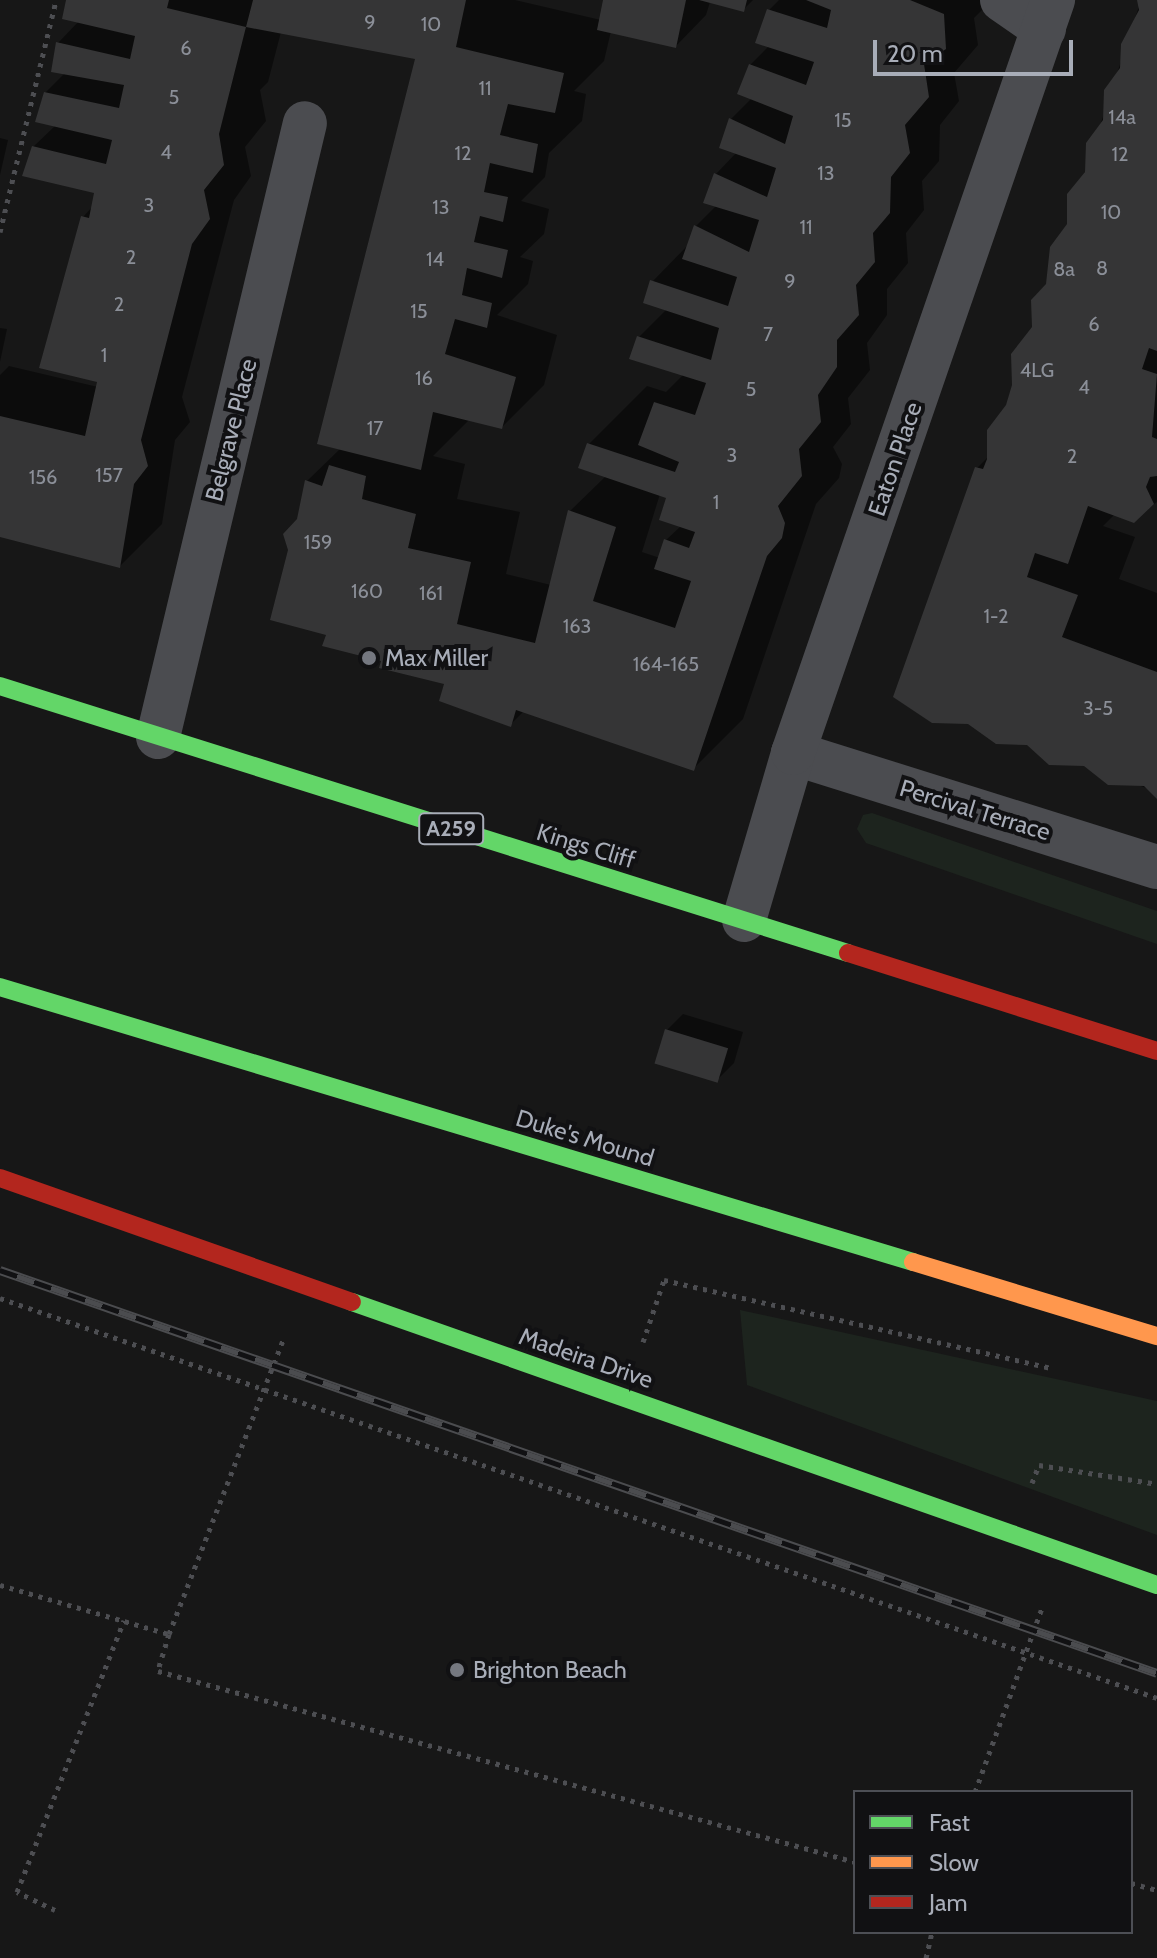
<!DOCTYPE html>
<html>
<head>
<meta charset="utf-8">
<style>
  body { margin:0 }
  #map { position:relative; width:1157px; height:1958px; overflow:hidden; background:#171717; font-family:Cabin,sans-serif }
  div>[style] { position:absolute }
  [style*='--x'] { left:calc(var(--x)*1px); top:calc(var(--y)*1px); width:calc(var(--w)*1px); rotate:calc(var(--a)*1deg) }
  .green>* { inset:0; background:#1d241e }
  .shadow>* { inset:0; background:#0007 }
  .building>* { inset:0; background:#353536; transform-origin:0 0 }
  .path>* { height:5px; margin-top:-2.5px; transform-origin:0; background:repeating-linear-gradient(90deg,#4d4e52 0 4px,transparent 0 10px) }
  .street>* { height:44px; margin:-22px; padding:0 22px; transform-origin:22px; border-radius:22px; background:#4b4c50 }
  .fast>* { height:18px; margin:-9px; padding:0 9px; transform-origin:9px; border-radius:9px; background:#63d668 }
  .slow>* { height:18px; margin:-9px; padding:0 9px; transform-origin:9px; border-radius:9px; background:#ff974d }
  .jam>* { height:18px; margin:-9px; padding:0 9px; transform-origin:9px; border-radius:9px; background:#b3261e }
  .rail>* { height:9px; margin-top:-4.5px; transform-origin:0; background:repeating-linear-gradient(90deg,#111113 0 18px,#4b4c4f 0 36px); box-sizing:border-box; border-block:2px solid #4b4c4f }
  .dots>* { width:22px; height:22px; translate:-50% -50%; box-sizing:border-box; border:4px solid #111113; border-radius:50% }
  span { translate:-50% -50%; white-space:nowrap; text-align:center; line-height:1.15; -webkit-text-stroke:8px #111113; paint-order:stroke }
  .number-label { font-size:20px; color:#8b8f98 }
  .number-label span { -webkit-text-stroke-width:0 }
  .shield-label span { padding:2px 6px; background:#111113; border:2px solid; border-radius:6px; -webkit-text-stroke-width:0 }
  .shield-label { font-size:22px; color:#a8adb8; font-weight:700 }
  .street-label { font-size:24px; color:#a8adb8 }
  .poi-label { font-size:24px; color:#a8adb8 }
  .left { translate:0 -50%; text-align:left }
  .legend { position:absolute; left:853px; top:1790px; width:280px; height:144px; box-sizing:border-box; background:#111113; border:2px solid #4d4f55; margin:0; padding:10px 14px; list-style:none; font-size:24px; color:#a8adb8 }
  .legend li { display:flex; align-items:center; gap:16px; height:40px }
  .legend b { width:40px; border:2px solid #4d4f55 }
  .scale { position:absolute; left:873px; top:40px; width:200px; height:36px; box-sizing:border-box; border:4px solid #a8adb8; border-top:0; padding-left:10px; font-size:24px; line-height:28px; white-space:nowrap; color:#a8adb8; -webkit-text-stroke:6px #111113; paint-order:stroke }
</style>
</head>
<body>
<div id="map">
  <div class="green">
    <div style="clip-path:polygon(872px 813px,1157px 911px,1157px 944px,866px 843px,857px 829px,863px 815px)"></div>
    <div style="clip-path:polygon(740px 1310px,1157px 1401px,1157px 1535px,747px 1385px)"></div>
  </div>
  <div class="shadow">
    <div style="clip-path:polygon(evenodd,68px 0,515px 0,601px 20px,605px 0,753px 0,744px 9px,710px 2px,706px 15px,676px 46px,611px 31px,604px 61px,574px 91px,586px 94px,582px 121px,549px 153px,545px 177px,521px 201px,549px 209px,544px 234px,520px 257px,533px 261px,528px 284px,497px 315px,557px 335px,544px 385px,502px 427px,471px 418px,433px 456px,465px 464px,457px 499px,520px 512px,506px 574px,551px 585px,570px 511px,606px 476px,589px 444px,647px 386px,666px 392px,684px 374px,639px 337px,667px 309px,652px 282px,689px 244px,696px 226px,717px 205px,706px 201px,716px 174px,737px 152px,731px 119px,752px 98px,750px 65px,770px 45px,769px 10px,779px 0,992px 0,974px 18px,978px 45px,954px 73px,959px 101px,940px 125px,939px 161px,922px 181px,924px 210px,906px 233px,908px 263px,887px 289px,887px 315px,867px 343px,870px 370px,848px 398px,851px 424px,833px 447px,842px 464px,839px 478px,816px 504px,743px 719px,693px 769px,524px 711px,510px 725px,446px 682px,328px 633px,299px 520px,307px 481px,341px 448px,418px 58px,281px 32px,268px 82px,260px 90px,266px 121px,245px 147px,251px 176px,234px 200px,182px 397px,190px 422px,175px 440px,162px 524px,120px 566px,0 536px,0 375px,9px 366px,98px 387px,83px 217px,93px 206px,97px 191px,33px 147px,56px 125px,45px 93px,66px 72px,58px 43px,79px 21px,68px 0,660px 494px,669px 497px,681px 526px,666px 540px,660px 558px,642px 552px,660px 494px)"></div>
    <div style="clip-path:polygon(1141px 0,1157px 0,1157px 502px,1133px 520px,1115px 514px,1103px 526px,1135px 537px,1119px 579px,1157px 593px,1157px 792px,968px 722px,977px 468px,989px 456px,1008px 406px,1032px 333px,1035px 296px,1049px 282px)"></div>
    <div style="clip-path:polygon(0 138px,8px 140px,0 175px)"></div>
    <div style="clip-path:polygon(0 328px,7px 329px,0 362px)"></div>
    <div style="clip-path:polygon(683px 1014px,743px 1032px,734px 1063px,718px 1079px,667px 1030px)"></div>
  </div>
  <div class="building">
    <div style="clip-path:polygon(66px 0,169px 0,167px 8px,246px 27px,219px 134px,224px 165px,204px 190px,210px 219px,192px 244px,141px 440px,148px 466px,134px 484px,120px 568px,0 537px,0 416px,85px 436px,97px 382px,39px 368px,81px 216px,89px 218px,94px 193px,22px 176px,32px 146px,106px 164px,112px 140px,35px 122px,44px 92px,119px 108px,124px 85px,51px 72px,56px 42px,130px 59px,135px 36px,62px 19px)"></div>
    <div style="clip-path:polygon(253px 0,466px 0,456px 47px,564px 73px,555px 113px,508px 104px,500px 135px,538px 144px,533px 173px,490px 163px,484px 192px,508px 197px,503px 222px,480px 216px,474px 242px,508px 250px,502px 278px,467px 268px,462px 295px,492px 303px,487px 328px,455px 319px,445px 354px,516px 377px,502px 429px,433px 412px,421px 470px,317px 444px,415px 59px,246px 27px)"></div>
    <div style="clip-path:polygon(603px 0,686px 0,676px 48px,597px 30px)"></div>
    <div style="clip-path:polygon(699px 0,747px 0,744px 12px)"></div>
    <div style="clip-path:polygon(806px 0,910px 0,944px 14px,946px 49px,924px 64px,929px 97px,905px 125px,910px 153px,891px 177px,890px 213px,873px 233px,875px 262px,856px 285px,859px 315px,837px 340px,837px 367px,818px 395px,821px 422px,799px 449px,802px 476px,778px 506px,785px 523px,782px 538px,767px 556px,694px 771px,516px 710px,511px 727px,439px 701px,444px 684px,379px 668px,381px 661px,322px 646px,326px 635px,270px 620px,288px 550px,283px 534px,297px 519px,305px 480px,322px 486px,329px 465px,366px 476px,362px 499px,416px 514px,408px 548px,471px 562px,457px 624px,535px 643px,568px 510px,616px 527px,593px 601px,675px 628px,691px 581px,654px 569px,664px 539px,689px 548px,695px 532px,659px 520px,666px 498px,578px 468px,587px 443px,675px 472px,679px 462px,638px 445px,654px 402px,695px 415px,706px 383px,629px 359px,637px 336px,711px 360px,719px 328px,643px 303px,650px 280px,728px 306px,737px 277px,682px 259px,694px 225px,749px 252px,759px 220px,703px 203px,714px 173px,767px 197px,776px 168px,719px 148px,729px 118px,785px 144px,793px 116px,737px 94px,749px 64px,806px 85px,814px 62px,755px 43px,767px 9px,827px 28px,831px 10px)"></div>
    <div style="clip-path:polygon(1137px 0,1157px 0,1157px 351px,1149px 348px,1142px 369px,1157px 374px,1152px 437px,1157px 439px,1157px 476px,1150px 477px,1146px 487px,1154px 504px,1134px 523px,1088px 506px,1068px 564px,1035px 553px,1027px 577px,1078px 595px,1062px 637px,1157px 672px,1157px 799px,1144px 786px,1108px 785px,1084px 766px,1049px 765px,1027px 745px,996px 744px,968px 724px,932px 723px,893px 697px,975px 467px,983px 469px,987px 459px,987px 430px,1006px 405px,1012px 385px,1011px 354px,1032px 327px,1031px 300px,1046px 284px,1050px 247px,1067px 224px,1067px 194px,1085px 172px,1086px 143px,1103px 120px,1104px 90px,1120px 68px,1121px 44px,1139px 10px)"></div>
    <div style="left:665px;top:1029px;width:66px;height:36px;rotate:17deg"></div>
  </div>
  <div class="path">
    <div style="--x:0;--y:232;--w:239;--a:-76.4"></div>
    <div style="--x:0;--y:1298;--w:1224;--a:19.07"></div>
    <div style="--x:643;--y:1342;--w:65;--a:-71.3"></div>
    <div style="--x:664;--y:1280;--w:397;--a:12.8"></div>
    <div style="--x:1032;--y:1483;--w:19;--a:-69"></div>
    <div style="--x:1039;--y:1465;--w:120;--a:9.1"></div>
    <div style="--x:0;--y:1585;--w:176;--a:16.2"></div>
    <div style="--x:169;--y:1634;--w:39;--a:107"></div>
    <div style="--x:158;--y:1671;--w:723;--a:15.32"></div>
    <div style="--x:169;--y:1634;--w:315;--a:-68.8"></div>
    <div style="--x:975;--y:1792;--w:199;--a:-70"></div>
    <div style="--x:1131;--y:1883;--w:27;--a:15"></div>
    <div style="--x:55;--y:1910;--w:42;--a:-154.7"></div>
    <div style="--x:17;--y:1892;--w:292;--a:-68.5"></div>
    <div style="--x:926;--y:1958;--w:27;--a:-77"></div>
  </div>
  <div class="street">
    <div style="--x:1002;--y:0;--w:51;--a:34.6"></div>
    <div style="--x:158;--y:737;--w:631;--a:-76.54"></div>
    <div style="--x:793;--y:753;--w:381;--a:17.4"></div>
    <div style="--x:744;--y:920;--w:174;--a:-73.6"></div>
    <div style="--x:793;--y:753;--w:797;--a:-70.95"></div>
  </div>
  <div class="fast">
    <div style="--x:0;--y:686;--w:889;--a:17.48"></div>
    <div style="--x:0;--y:987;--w:954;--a:16.76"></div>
    <div style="--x:352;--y:1302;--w:853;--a:19.37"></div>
  </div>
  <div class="slow">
    <div style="--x:913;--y:1262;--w:255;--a:16.9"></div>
  </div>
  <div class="jam">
    <div style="--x:848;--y:953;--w:324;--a:17.6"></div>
    <div style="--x:0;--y:1178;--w:373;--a:19.4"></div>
  </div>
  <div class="rail">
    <div style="--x:0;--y:1270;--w:1225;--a:19.2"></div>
  </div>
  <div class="dots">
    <div style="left:369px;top:658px;background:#757880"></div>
    <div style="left:457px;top:1670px;background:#757880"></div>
  </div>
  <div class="number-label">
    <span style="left:370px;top:22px">9</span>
    <span style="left:431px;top:24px">10</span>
    <span style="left:186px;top:48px">6</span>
    <span style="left:485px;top:88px">11</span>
    <span style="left:174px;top:97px">5</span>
    <span style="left:1122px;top:117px">14a</span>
    <span style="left:843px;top:120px">15</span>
    <span style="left:166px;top:152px">4</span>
    <span style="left:463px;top:153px">12</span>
    <span style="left:1120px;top:154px">12</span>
    <span style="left:826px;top:173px">13</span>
    <span style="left:149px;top:205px">3</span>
    <span style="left:441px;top:207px">13</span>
    <span style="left:1111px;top:212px">10</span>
    <span style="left:806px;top:227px">11</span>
    <span style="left:131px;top:257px">2</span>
    <span style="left:435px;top:259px">14</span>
    <span style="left:1102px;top:268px">8</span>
    <span style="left:1064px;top:269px">8a</span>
    <span style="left:790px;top:281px">9</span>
    <span style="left:119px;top:304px">2</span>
    <span style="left:419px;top:311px">15</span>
    <span style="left:1094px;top:324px">6</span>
    <span style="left:768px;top:334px">7</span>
    <span style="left:104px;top:355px">1</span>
    <span style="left:1037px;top:370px">4LG</span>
    <span style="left:424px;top:378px">16</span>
    <span style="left:1084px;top:387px">4</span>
    <span style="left:751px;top:389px">5</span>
    <span style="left:375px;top:428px">17</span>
    <span style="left:732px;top:455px">3</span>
    <span style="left:1072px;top:456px">2</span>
    <span style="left:109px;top:475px">157</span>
    <span style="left:43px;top:477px">156</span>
    <span style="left:716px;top:502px">1</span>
    <span style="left:318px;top:542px">159</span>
    <span style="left:367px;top:591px">160</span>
    <span style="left:431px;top:593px">161</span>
    <span style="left:996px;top:616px">1-2</span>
    <span style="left:577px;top:626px">163</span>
    <span style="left:666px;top:664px">164-165</span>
    <span style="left:1098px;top:708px">3-5</span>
  </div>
  <div class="shield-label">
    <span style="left:451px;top:829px">A259</span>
  </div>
  <div class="street-label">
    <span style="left:231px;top:430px;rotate:-76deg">Belgrave Place</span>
    <span style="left:895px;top:459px;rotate:-71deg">Eaton Place</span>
    <span style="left:975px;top:810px;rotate:17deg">Percival Terrace</span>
    <span style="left:586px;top:846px;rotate:17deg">Kings Cliff</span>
    <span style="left:585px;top:1138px;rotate:17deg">Duke's Mound</span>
    <span style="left:586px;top:1358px;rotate:19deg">Madeira Drive</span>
  </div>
  <div class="poi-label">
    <span class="left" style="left:385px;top:658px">Max Miller</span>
    <span class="left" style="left:473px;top:1670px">Brighton Beach</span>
  </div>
  <ul class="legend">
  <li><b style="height:10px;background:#63d668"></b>Fast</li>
  <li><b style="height:10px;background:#ff974d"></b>Slow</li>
  <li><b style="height:10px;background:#b3261e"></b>Jam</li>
  </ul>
  <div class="scale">20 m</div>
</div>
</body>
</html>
